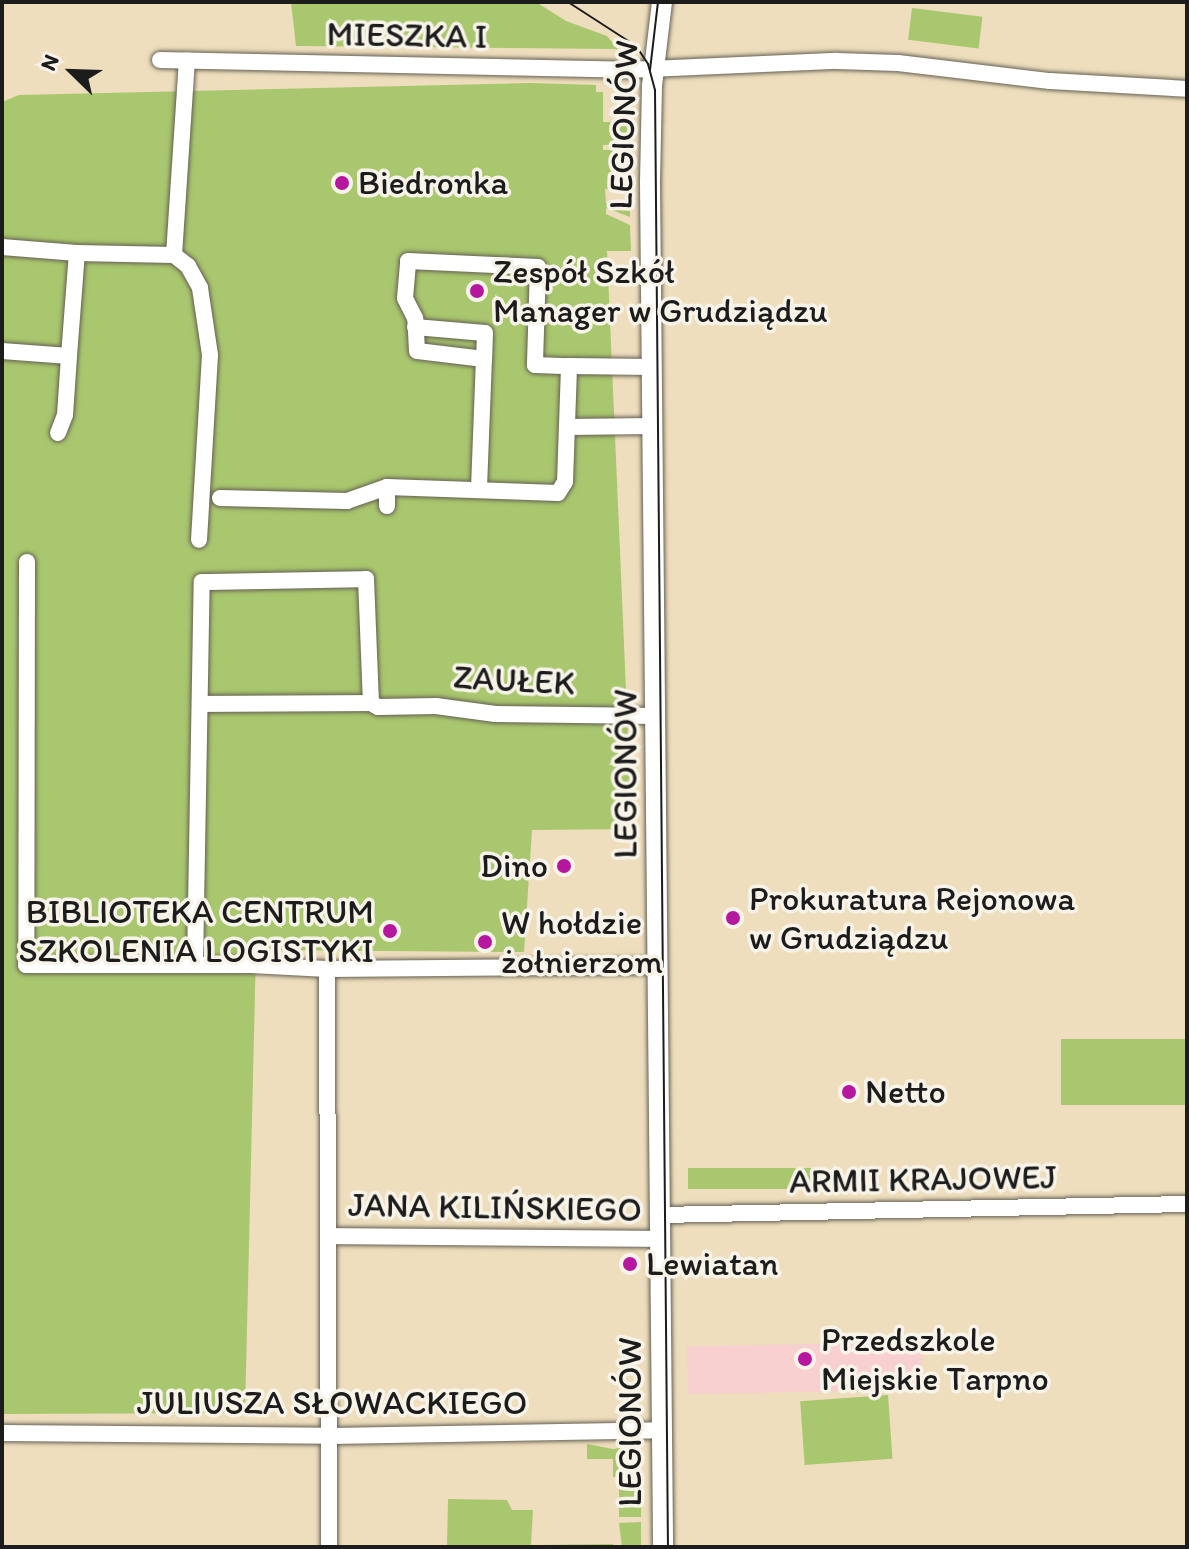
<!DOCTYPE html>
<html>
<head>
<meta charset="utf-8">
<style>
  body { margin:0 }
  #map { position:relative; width:1189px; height:1549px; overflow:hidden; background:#eedebd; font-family:Itim,sans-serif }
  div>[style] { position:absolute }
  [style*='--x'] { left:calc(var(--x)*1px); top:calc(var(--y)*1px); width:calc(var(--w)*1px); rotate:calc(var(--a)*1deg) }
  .built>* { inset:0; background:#f7d0cf; transform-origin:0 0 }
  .green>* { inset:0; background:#a9c76e; transform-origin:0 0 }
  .roads { filter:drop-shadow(0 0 2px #666054) drop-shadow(0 0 2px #666054) }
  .minor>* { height:16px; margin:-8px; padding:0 8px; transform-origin:8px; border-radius:8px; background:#fff }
  .tertiary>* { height:20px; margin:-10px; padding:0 10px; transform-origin:10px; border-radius:10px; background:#fff }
  .tram>* { height:2px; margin:-1px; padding:0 1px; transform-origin:1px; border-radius:1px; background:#1c1c1c }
  .dots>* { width:22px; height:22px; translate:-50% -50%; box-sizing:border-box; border:4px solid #f7f3e8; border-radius:50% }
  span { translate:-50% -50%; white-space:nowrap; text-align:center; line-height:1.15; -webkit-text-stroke:7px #f7f3e8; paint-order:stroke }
  .street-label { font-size:34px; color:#1c1c1c }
  .poi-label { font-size:34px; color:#1c1c1c }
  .left { translate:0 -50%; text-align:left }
  .right { translate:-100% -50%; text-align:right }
  .frame { position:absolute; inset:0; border:4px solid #1c1c1c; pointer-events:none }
  .north { position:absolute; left:32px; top:32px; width:80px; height:80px; -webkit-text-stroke:6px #f7f3e8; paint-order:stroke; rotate:293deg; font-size:22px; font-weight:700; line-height:32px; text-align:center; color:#1c1c1c }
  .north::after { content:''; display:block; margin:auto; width:28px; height:36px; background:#1c1c1c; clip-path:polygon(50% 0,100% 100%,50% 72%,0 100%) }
</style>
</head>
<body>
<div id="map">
  <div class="built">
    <div style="left:922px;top:1342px;width:48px;height:235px;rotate:89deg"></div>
  </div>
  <div class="green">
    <div style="clip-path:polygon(291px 2px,536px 2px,566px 21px,607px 36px,618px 49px,296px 46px)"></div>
    <div style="left:912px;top:8px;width:71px;height:32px;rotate:7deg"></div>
    <div style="clip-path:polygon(530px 83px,596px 85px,596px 92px,603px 92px,603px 122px,629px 122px,629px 144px,603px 145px,603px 150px,629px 150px,629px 191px,605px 189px,606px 203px,630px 204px,630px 217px,606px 208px,606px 214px,630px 225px,631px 251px,607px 251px,632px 829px,532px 830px,524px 952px,256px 950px,245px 1413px,2px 1414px,2px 102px,19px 95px)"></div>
    <div style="left:1187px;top:1039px;width:66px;height:126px;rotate:90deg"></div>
    <div style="left:811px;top:1168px;width:21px;height:123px;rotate:90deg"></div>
    <div style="left:888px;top:1395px;width:64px;height:88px;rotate:86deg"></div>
    <div style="clip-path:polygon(587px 1444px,613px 1449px,640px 1445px,640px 1476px,613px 1477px,613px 1459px,587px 1459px)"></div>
    <div style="left:619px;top:1482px;width:22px;height:35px"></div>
    <div style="clip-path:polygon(448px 1499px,507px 1500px,512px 1510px,533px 1510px,531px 1545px,613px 1544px,613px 1547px,447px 1547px)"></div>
    <div style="clip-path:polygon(641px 1522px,641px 1547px,622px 1547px,619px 1523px)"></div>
  </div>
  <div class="roads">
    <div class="minor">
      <div style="--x:160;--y:60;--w:467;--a:1.2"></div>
      <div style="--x:627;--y:70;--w:210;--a:-2.5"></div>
      <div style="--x:837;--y:61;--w:61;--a:1.9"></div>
      <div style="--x:898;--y:63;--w:153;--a:6.8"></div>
      <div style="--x:1050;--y:81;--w:137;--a:3.3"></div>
      <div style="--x:2;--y:247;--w:75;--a:4.6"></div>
      <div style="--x:174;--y:255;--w:18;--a:38"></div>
      <div style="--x:188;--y:266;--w:25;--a:61"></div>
      <div style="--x:200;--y:288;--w:68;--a:81.5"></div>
      <div style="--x:210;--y:355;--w:185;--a:93.4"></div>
      <div style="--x:415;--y:327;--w:70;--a:4.9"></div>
      <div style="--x:485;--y:333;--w:26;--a:92"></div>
      <div style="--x:2;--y:351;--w:67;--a:4.3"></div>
      <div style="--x:69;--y:356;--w:103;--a:-85.6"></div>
      <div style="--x:77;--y:253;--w:97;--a:1.2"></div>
      <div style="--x:174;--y:255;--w:195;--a:-86.2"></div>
      <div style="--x:567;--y:427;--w:86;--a:-0.7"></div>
      <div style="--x:58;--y:433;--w:19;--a:-69"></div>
      <div style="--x:65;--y:415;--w:59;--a:-86.1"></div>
      <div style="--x:479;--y:488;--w:129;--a:-87.8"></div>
      <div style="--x:484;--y:359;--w:67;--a:-173.2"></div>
      <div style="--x:417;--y:351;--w:33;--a:-93"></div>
      <div style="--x:415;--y:318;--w:22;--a:-117"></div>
      <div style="--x:405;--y:298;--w:37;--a:-85"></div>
      <div style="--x:408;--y:261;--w:130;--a:2.6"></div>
      <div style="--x:538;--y:267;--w:98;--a:91.8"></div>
      <div style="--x:535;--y:365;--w:34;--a:2"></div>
      <div style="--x:220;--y:498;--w:127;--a:1.4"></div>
      <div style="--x:347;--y:501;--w:42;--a:-19.3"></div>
      <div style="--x:387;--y:506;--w:19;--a:-90"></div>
      <div style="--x:387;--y:487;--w:171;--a:2"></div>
      <div style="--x:558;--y:493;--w:13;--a:-58"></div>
      <div style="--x:565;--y:482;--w:116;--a:-88"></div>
      <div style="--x:569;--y:366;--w:83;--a:0.7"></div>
      <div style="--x:27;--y:562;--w:403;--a:90.1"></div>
      <div style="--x:26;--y:965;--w:225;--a:0"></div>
      <div style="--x:251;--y:965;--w:76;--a:3"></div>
      <div style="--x:327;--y:969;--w:331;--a:-0.5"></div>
      <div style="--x:371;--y:703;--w:8;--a:30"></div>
      <div style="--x:378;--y:707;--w:58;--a:-1"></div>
      <div style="--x:436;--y:706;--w:60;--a:7.7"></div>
      <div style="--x:495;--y:714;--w:161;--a:0.7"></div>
      <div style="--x:195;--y:965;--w:383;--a:-89"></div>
      <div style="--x:202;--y:582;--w:164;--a:-1"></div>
      <div style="--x:366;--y:579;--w:124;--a:87.7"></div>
      <div style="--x:371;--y:703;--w:171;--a:179.7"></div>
      <div style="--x:327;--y:969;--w:578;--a:89.8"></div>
      <div style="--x:661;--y:1215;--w:526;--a:-1.2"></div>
      <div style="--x:329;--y:1236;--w:332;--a:0.5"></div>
      <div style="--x:2;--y:1433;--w:329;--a:0.5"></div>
      <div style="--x:331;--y:1436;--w:331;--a:-1"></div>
    </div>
    <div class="tertiary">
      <div style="--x:662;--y:2;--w:85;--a:96.8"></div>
      <div style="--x:652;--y:86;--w:97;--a:91.2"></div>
      <div style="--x:650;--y:183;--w:1364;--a:89.45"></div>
    </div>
  </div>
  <div class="tram">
    <div style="--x:568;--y:2;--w:81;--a:32.9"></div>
    <div style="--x:636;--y:46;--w:22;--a:56"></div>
    <div style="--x:648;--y:64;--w:27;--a:75"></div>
    <div style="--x:655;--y:90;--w:1457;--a:89.49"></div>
    <div style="--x:650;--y:70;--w:68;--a:-83.3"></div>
  </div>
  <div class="dots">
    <div style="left:342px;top:183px;background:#b5179e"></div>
    <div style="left:477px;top:291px;background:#b5179e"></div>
    <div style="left:564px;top:866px;background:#b5179e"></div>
    <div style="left:733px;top:918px;background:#b5179e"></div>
    <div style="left:390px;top:931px;background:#b5179e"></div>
    <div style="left:485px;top:942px;background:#b5179e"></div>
    <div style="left:849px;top:1092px;background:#b5179e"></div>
    <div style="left:630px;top:1264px;background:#b5179e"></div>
    <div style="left:805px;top:1359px;background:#b5179e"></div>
  </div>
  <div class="street-label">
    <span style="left:407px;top:35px;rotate:1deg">MIESZKA I</span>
    <span style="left:623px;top:125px;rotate:-88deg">LEGIONÓW</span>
    <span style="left:514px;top:680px;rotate:3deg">ZAUŁEK</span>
    <span style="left:625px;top:774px;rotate:-90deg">LEGIONÓW</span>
    <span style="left:923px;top:1179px;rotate:-1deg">ARMII KRAJOWEJ</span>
    <span style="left:495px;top:1207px;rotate:1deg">JANA KILIŃSKIEGO</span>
    <span style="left:332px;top:1403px">JULIUSZA SŁOWACKIEGO</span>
    <span style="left:630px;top:1422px;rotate:-90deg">LEGIONÓW</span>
  </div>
  <div class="poi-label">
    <span class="left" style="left:358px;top:183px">Biedronka</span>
    <span class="left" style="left:493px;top:291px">Zespół Szkół<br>Manager w Grudziądzu</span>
    <span class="right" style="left:548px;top:866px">Dino</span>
    <span class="left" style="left:749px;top:918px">Prokuratura Rejonowa<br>w Grudziądzu</span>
    <span class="right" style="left:374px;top:931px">BIBLIOTEKA CENTRUM<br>SZKOLENIA LOGISTYKI</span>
    <span class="left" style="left:501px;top:942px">W hołdzie<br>żołnierzom</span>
    <span class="left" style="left:865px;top:1092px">Netto</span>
    <span class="left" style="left:646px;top:1264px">Lewiatan</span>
    <span class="left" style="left:821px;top:1359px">Przedszkole<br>Miejskie Tarpno</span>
  </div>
  <div class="frame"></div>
  <div class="north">N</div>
</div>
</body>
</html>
